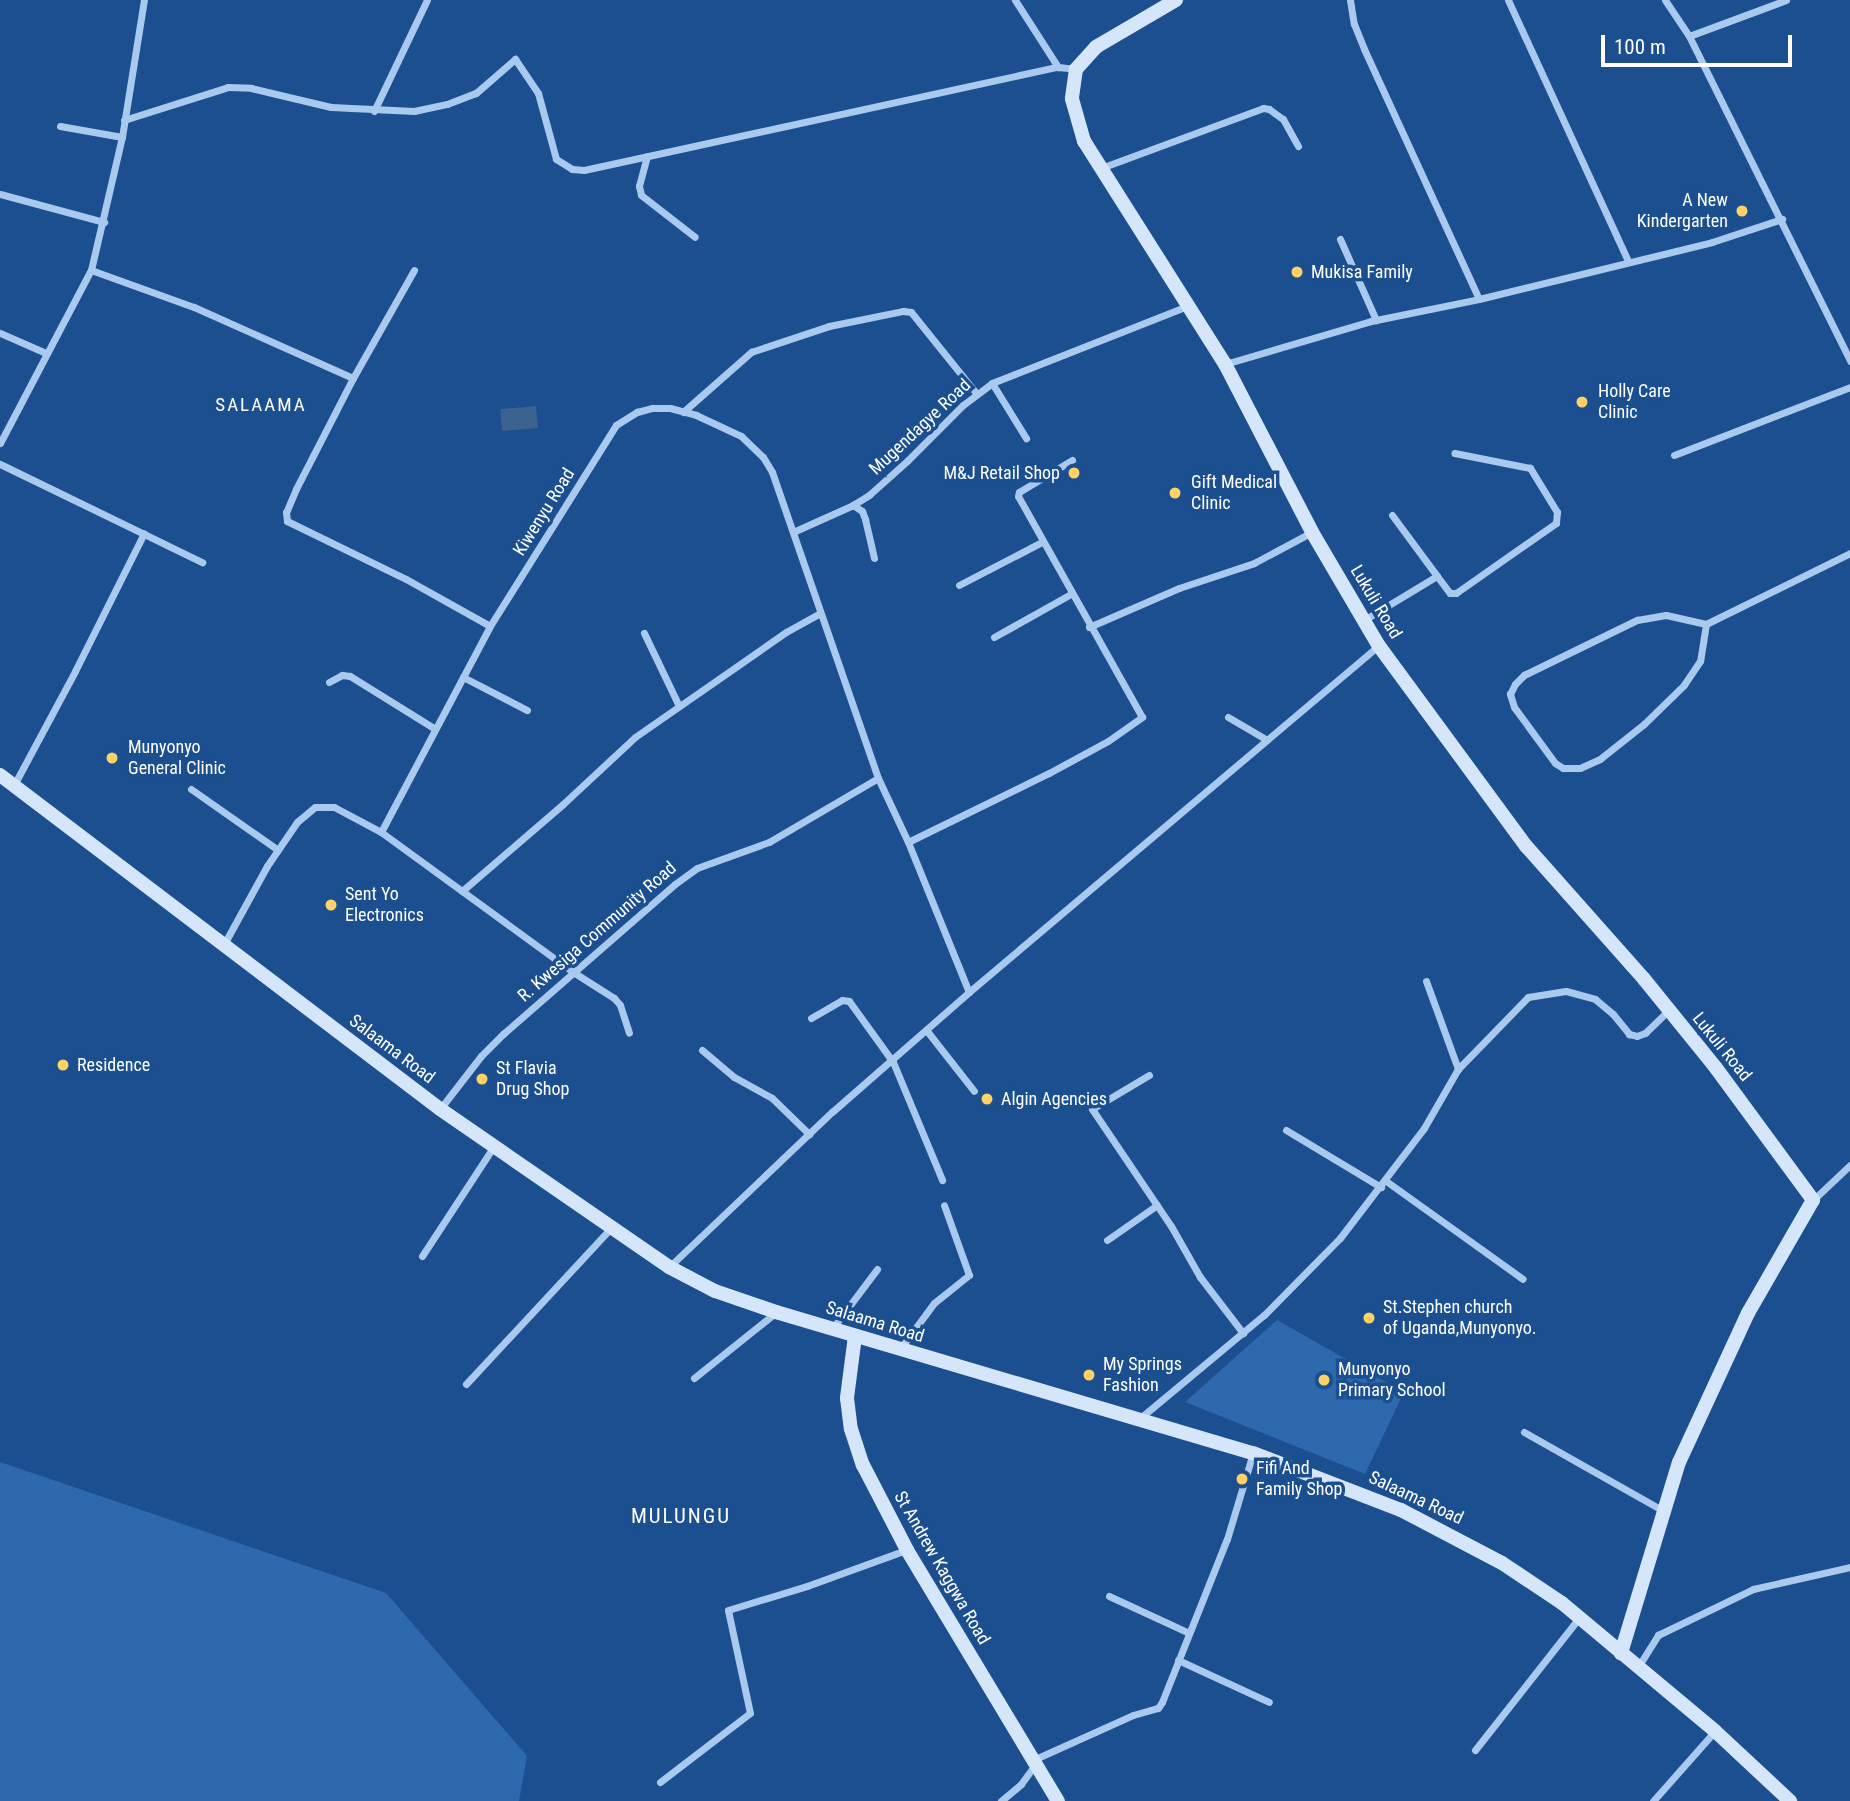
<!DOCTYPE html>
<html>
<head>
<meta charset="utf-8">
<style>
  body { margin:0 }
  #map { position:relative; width:1850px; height:1801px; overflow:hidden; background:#1b4f8f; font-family:"Roboto Condensed",sans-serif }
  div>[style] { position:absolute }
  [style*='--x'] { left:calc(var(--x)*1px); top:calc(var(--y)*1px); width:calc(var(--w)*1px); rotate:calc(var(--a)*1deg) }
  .green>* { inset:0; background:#2e69ad }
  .water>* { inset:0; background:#3c6290; transform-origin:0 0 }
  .street>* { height:7px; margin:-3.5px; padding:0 3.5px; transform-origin:3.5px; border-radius:3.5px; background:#a9c9ee }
  .secondary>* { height:14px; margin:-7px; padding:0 7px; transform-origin:7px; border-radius:7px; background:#d6e6fa }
  .dots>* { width:19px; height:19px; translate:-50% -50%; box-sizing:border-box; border:4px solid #1b4f8f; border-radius:50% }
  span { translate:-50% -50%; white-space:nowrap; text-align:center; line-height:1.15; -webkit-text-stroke:7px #1b4f8f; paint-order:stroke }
  .poi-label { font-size:18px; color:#fff }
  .right { translate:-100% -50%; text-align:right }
  .left { translate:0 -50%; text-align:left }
  .street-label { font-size:18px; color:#fff }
  .neighbourhood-label { font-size:19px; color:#fff; letter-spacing:2px }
  .quarter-label { font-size:21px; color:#fff; letter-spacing:2px }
  .scale { position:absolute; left:1601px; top:35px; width:191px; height:32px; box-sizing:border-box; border:4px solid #fff; border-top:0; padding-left:9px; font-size:21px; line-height:24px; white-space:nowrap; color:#fff; -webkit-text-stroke:5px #1b4f8f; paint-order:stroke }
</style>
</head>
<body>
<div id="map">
  <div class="green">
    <div style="clip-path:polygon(1277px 1320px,1404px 1392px,1365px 1474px,1185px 1402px)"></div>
    <div style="clip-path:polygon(0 1462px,386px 1593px,527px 1756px,519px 1801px,0 1801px)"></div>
  </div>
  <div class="water">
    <div style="left:536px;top:406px;width:22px;height:36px;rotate:85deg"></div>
  </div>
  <div class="street">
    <div style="--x:1015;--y:0;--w:80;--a:57.3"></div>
    <div style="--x:1350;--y:0;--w:24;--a:81"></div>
    <div style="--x:1354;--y:24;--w:27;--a:68"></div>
    <div style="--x:1364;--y:49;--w:275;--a:65.3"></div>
    <div style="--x:1508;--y:0;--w:287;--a:65.3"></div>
    <div style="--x:1665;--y:0;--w:43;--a:56.3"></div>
    <div style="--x:1786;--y:0;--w:103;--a:159.6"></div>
    <div style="--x:1689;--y:36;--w:363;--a:63.6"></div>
    <div style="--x:374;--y:111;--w:123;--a:-64.5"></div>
    <div style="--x:124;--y:120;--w:109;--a:-17.6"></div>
    <div style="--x:228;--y:87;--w:23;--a:2"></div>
    <div style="--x:251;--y:88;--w:82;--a:13.4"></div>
    <div style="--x:331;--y:107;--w:83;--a:2.8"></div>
    <div style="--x:414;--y:111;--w:34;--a:-12"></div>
    <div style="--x:447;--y:104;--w:31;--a:-21"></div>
    <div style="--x:476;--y:93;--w:52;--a:-41.1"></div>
    <div style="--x:515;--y:59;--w:41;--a:55.9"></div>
    <div style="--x:538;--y:93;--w:68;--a:74.7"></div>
    <div style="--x:556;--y:159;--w:19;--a:32"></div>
    <div style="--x:572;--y:169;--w:12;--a:5"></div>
    <div style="--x:584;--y:170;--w:485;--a:-12.3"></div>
    <div style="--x:1058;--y:67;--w:18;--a:6"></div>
    <div style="--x:60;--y:126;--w:63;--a:10.1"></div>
    <div style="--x:647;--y:156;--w:31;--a:105"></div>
    <div style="--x:639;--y:186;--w:9;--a:77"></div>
    <div style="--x:641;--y:195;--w:68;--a:37.9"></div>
    <div style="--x:1101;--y:168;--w:173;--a:-20.3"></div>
    <div style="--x:1263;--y:108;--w:6;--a:9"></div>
    <div style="--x:1269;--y:109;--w:17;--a:36"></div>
    <div style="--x:1283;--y:119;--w:31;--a:61"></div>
    <div style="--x:0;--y:194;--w:108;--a:15.1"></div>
    <div style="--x:1340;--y:239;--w:89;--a:66"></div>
    <div style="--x:91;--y:270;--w:109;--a:19.8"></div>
    <div style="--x:194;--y:307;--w:174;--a:24.1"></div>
    <div style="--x:353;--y:378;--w:124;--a:-60.5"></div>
    <div style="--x:0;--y:333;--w:50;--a:23.5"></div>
    <div style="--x:1225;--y:364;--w:152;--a:-16.4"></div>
    <div style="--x:1371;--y:321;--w:110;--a:-11.5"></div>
    <div style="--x:1479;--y:299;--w:240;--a:-13.7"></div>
    <div style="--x:1712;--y:242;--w:74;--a:-18.2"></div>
    <div style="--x:353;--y:378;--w:125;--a:117.2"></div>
    <div style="--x:296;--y:489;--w:25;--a:113"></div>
    <div style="--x:286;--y:512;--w:9;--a:84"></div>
    <div style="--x:287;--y:521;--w:132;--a:26"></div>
    <div style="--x:406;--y:579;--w:96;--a:29.2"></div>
    <div style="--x:992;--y:383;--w:65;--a:58.3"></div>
    <div style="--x:683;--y:412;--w:91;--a:-41.4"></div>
    <div style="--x:751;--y:352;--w:82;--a:-18.4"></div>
    <div style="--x:829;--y:326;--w:76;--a:-11.5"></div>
    <div style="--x:903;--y:311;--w:8;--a:7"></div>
    <div style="--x:911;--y:312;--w:105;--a:51.2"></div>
    <div style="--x:0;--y:443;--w:195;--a:-62.3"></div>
    <div style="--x:91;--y:270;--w:137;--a:-76.9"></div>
    <div style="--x:122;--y:137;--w:139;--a:-80.9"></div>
    <div style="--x:1674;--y:455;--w:189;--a:-21.1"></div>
    <div style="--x:0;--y:464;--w:225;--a:25.9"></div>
    <div style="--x:853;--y:505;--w:11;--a:34"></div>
    <div style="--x:862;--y:511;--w:9;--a:69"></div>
    <div style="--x:865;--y:519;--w:40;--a:77"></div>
    <div style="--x:1392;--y:515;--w:76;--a:53.6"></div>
    <div style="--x:793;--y:532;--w:66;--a:-24.2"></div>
    <div style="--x:853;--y:505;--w:19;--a:-32"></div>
    <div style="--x:869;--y:495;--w:52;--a:-41.9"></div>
    <div style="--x:908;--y:460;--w:78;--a:-45"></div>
    <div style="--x:963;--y:405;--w:36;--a:-37"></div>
    <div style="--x:992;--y:383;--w:210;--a:-21.5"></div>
    <div style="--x:959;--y:585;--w:93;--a:-27.4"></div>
    <div style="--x:1364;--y:620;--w:85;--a:-31.1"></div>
    <div style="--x:1437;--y:576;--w:21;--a:53"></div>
    <div style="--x:1450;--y:593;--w:6;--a:0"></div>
    <div style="--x:1456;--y:593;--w:122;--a:-35"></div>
    <div style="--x:1556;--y:523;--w:11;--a:-85"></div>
    <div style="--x:1557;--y:512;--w:52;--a:-121.5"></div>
    <div style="--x:1530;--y:468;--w:77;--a:-168.8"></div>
    <div style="--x:1706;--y:624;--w:37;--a:99"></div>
    <div style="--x:1700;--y:661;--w:29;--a:124"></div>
    <div style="--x:1684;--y:685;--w:56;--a:135.7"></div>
    <div style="--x:1644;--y:724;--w:56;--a:141.5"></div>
    <div style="--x:1600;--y:759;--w:22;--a:156"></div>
    <div style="--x:1580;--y:768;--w:17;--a:180"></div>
    <div style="--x:1563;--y:768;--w:9;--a:-148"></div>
    <div style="--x:1555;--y:763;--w:69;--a:-126.2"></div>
    <div style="--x:1514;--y:707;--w:14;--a:-107"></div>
    <div style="--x:1510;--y:694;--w:11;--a:-63"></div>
    <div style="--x:1515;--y:684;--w:13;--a:-45"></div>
    <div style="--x:1524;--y:675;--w:126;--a:-26"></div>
    <div style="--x:1637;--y:620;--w:29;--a:-10"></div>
    <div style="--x:1666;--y:615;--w:41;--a:12.7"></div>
    <div style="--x:1706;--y:624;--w:161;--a:-26.2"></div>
    <div style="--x:1089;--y:627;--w:98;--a:-23.4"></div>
    <div style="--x:1179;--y:588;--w:79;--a:-18.4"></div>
    <div style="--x:1254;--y:563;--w:66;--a:-28.1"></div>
    <div style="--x:644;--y:633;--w:81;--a:64.4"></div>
    <div style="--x:994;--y:637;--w:88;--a:-29.2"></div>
    <div style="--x:463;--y:677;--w:72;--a:27.3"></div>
    <div style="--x:329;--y:682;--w:15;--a:-28"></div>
    <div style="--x:342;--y:675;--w:8;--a:7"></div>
    <div style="--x:350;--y:676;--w:100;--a:31.9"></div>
    <div style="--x:1228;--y:717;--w:45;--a:30.5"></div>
    <div style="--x:14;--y:785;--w:129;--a:-61.8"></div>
    <div style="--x:75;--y:671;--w:154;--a:-63.4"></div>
    <div style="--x:191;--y:789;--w:106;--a:35"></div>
    <div style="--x:381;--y:832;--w:233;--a:-62.1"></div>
    <div style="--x:490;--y:626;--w:237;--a:-57.9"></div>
    <div style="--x:616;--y:425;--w:25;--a:-32"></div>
    <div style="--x:637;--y:412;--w:16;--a:-15"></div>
    <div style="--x:652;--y:408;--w:18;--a:0"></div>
    <div style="--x:670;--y:408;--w:27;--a:15"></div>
    <div style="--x:696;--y:415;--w:50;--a:25"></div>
    <div style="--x:741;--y:436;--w:30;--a:44"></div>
    <div style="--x:763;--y:457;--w:17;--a:59"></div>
    <div style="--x:772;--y:472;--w:324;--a:70.9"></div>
    <div style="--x:878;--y:778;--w:71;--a:64.9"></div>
    <div style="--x:908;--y:842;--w:162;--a:67.9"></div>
    <div style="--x:908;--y:842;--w:157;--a:-26.1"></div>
    <div style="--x:1049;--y:773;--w:67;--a:-28.5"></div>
    <div style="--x:1108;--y:741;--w:42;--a:-35.2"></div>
    <div style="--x:1142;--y:717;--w:253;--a:-119.3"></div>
    <div style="--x:1018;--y:496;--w:4;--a:-76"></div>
    <div style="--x:1019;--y:492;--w:62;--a:-31.1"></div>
    <div style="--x:462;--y:891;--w:133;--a:-40.7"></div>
    <div style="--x:563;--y:804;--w:98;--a:-42.9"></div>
    <div style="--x:635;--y:737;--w:184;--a:-34.8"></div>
    <div style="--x:786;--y:632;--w:38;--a:-29"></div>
    <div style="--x:223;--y:946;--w:91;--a:-61.2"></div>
    <div style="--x:267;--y:866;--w:53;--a:-55.7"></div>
    <div style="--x:297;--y:822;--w:23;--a:-40"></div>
    <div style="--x:315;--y:807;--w:19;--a:0"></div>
    <div style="--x:334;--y:807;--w:53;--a:28"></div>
    <div style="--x:381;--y:832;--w:238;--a:36.1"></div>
    <div style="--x:573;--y:972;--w:49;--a:32.4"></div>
    <div style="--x:614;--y:998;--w:9;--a:49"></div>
    <div style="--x:620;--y:1005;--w:29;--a:72"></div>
    <div style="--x:1426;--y:981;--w:94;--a:70"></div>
    <div style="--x:811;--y:1018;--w:36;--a:-30"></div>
    <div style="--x:842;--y:1000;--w:7;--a:8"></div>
    <div style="--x:849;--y:1001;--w:75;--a:54.2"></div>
    <div style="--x:893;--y:1062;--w:128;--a:67.4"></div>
    <div style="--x:927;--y:1031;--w:76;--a:51.9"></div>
    <div style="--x:702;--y:1050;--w:42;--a:40.2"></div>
    <div style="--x:734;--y:1077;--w:43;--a:28.9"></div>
    <div style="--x:772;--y:1098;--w:52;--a:44.2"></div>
    <div style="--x:1149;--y:1075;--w:66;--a:149.2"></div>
    <div style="--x:1092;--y:1109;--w:141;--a:56"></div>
    <div style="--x:1171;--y:1226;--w:59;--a:60.4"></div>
    <div style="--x:1200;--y:1277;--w:71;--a:52.5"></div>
    <div style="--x:440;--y:1109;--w:67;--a:-52.3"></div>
    <div style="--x:481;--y:1056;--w:31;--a:-45"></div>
    <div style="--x:503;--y:1034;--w:228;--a:-41.1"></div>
    <div style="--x:675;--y:884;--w:27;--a:-36"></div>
    <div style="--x:697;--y:868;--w:77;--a:-19.9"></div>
    <div style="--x:769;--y:842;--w:126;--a:-30.4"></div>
    <div style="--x:1286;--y:1130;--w:111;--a:31"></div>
    <div style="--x:1386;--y:1181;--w:168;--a:35.6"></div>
    <div style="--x:1813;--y:1200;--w:51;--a:-43.4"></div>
    <div style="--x:1107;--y:1240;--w:61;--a:-35"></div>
    <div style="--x:422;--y:1256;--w:131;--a:-56.8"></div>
    <div style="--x:669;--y:1267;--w:225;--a:-43.6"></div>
    <div style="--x:832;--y:1112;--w:182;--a:-41.2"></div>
    <div style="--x:969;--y:992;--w:536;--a:-40.23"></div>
    <div style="--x:832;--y:1329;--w:75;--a:-53.1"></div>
    <div style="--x:900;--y:1349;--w:57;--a:-53.5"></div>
    <div style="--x:934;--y:1303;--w:45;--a:-38.7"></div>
    <div style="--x:969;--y:1275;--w:74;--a:-109.7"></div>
    <div style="--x:694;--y:1378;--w:104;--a:-38.7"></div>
    <div style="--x:466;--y:1384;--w:212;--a:-47.1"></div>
    <div style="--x:1139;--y:1419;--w:163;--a:-39.8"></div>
    <div style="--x:1264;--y:1315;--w:108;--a:-45.4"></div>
    <div style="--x:1340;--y:1238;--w:138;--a:-52.6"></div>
    <div style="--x:1424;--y:1128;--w:68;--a:-60"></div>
    <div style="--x:1458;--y:1069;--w:100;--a:-45.8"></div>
    <div style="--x:1528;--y:997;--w:38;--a:-9"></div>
    <div style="--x:1566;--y:991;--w:30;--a:15"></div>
    <div style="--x:1595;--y:999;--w:23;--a:40"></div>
    <div style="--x:1613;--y:1014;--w:26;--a:51"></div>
    <div style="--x:1629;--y:1034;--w:8;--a:14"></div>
    <div style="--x:1637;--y:1036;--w:9;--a:-21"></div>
    <div style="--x:1645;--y:1033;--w:32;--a:-44"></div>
    <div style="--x:1524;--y:1432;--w:159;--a:29.5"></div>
    <div style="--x:1109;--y:1596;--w:88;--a:24.8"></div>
    <div style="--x:1178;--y:1660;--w:100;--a:24.8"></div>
    <div style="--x:1638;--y:1667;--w:38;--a:-58"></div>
    <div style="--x:1658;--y:1635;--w:106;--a:-25.8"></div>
    <div style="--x:1753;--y:1589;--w:99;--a:-12.8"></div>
    <div style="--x:1475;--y:1750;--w:168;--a:-51.8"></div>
    <div style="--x:1033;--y:1760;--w:110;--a:-24.2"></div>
    <div style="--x:1133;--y:1715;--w:26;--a:-16"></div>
    <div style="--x:1158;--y:1708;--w:7;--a:-56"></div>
    <div style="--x:1162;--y:1702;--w:175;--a:-68.3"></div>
    <div style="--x:1227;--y:1539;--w:90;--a:-73.2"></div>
    <div style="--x:660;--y:1782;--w:113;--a:-37.5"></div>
    <div style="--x:750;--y:1713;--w:105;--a:-102.1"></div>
    <div style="--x:728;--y:1610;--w:83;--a:-16.9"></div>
    <div style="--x:807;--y:1586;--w:105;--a:-20"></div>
    <div style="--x:1001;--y:1801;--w:26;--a:-40"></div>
    <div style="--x:1021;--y:1784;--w:22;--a:-54"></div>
    <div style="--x:1653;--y:1801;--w:94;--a:-48.5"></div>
  </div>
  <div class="secondary">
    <div style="--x:1176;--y:0;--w:93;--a:149.6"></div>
    <div style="--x:1096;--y:47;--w:30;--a:132"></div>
    <div style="--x:1076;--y:69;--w:30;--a:98"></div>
    <div style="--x:1072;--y:99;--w:44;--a:74.1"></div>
    <div style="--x:1084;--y:141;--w:264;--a:57.7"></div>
    <div style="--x:1225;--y:364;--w:189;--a:62.6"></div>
    <div style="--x:1312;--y:532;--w:132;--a:59.6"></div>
    <div style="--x:1379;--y:646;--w:248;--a:53.7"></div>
    <div style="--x:1526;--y:846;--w:178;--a:48.4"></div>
    <div style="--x:1644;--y:979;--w:114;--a:51"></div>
    <div style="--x:1716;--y:1068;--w:164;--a:53.7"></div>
    <div style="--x:1813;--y:1200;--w:130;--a:119.9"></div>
    <div style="--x:1748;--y:1313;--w:164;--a:114.8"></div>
    <div style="--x:1679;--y:1462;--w:200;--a:106.9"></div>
    <div style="--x:0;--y:775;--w:552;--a:37.2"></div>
    <div style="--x:440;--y:1109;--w:278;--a:34.6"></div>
    <div style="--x:669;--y:1267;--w:52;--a:27.6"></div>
    <div style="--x:715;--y:1291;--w:65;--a:19"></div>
    <div style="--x:776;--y:1312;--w:497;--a:16.5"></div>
    <div style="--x:1253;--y:1453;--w:159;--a:21.1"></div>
    <div style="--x:1401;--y:1510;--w:114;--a:27.7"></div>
    <div style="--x:1502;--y:1563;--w:72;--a:33.7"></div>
    <div style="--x:1562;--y:1603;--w:199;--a:39.9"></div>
    <div style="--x:1715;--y:1731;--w:103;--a:43"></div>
    <div style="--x:855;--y:1336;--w:63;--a:97.4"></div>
    <div style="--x:847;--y:1398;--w:31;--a:83"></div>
    <div style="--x:851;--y:1429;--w:38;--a:72"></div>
    <div style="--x:863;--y:1465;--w:96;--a:62.6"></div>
    <div style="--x:907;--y:1550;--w:293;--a:59"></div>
  </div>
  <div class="dots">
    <div style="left:1742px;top:211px;background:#ffd166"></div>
    <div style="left:1297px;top:272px;background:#ffd166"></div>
    <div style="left:1582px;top:402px;background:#ffd166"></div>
    <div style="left:1074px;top:473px;background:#ffd166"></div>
    <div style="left:1175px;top:493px;background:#ffd166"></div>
    <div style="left:112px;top:758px;background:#ffd166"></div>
    <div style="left:331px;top:905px;background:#ffd166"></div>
    <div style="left:63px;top:1065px;background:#ffd166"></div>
    <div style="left:482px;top:1079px;background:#ffd166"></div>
    <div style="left:987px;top:1099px;background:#ffd166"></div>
    <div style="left:1369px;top:1318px;background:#ffd166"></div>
    <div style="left:1089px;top:1375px;background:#ffd166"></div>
    <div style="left:1324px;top:1380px;background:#ffd166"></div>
    <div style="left:1242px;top:1479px;background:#ffd166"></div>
  </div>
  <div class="poi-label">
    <span class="right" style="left:1728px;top:211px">A New<br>Kindergarten</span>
    <span class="left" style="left:1311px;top:272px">Mukisa Family</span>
    <span class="left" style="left:1598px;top:402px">Holly Care<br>Clinic</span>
    <span class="right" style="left:1060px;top:473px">M&amp;J Retail Shop</span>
    <span class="left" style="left:1191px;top:493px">Gift Medical<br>Clinic</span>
    <span class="left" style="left:128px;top:758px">Munyonyo<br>General Clinic</span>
    <span class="left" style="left:345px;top:905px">Sent Yo<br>Electronics</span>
    <span class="left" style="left:77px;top:1065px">Residence</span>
    <span class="left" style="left:496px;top:1079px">St Flavia<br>Drug Shop</span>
    <span class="left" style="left:1001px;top:1099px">Algin Agencies</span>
    <span class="left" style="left:1383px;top:1318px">St.Stephen church<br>of Uganda,Munyonyo.</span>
    <span class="left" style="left:1103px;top:1375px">My Springs<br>Fashion</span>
    <span class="left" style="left:1338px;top:1380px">Munyonyo<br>Primary School</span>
    <span class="left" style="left:1256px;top:1479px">Fifi And<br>Family Shop</span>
  </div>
  <div class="street-label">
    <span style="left:920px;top:427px;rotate:-43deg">Mugendagye Road</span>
    <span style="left:544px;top:512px;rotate:-58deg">Kiwenyu Road</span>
    <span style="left:1376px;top:602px;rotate:59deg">Lukuli Road</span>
    <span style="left:597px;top:932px;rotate:-41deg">R. Kwesiga Community Road</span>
    <span style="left:1722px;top:1047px;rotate:51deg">Lukuli Road</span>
    <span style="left:392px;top:1049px;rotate:37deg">Salaama Road</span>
    <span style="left:875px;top:1322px;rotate:17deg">Salaama Road</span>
    <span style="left:1416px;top:1498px;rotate:25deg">Salaama Road</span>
    <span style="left:942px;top:1568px;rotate:60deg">St Andrew Kaggwa Road</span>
  </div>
  <div class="neighbourhood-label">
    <span style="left:261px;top:405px">SALAAMA</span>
  </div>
  <div class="quarter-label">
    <span style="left:681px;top:1516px">MULUNGU</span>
  </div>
  <div class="scale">100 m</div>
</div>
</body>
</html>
